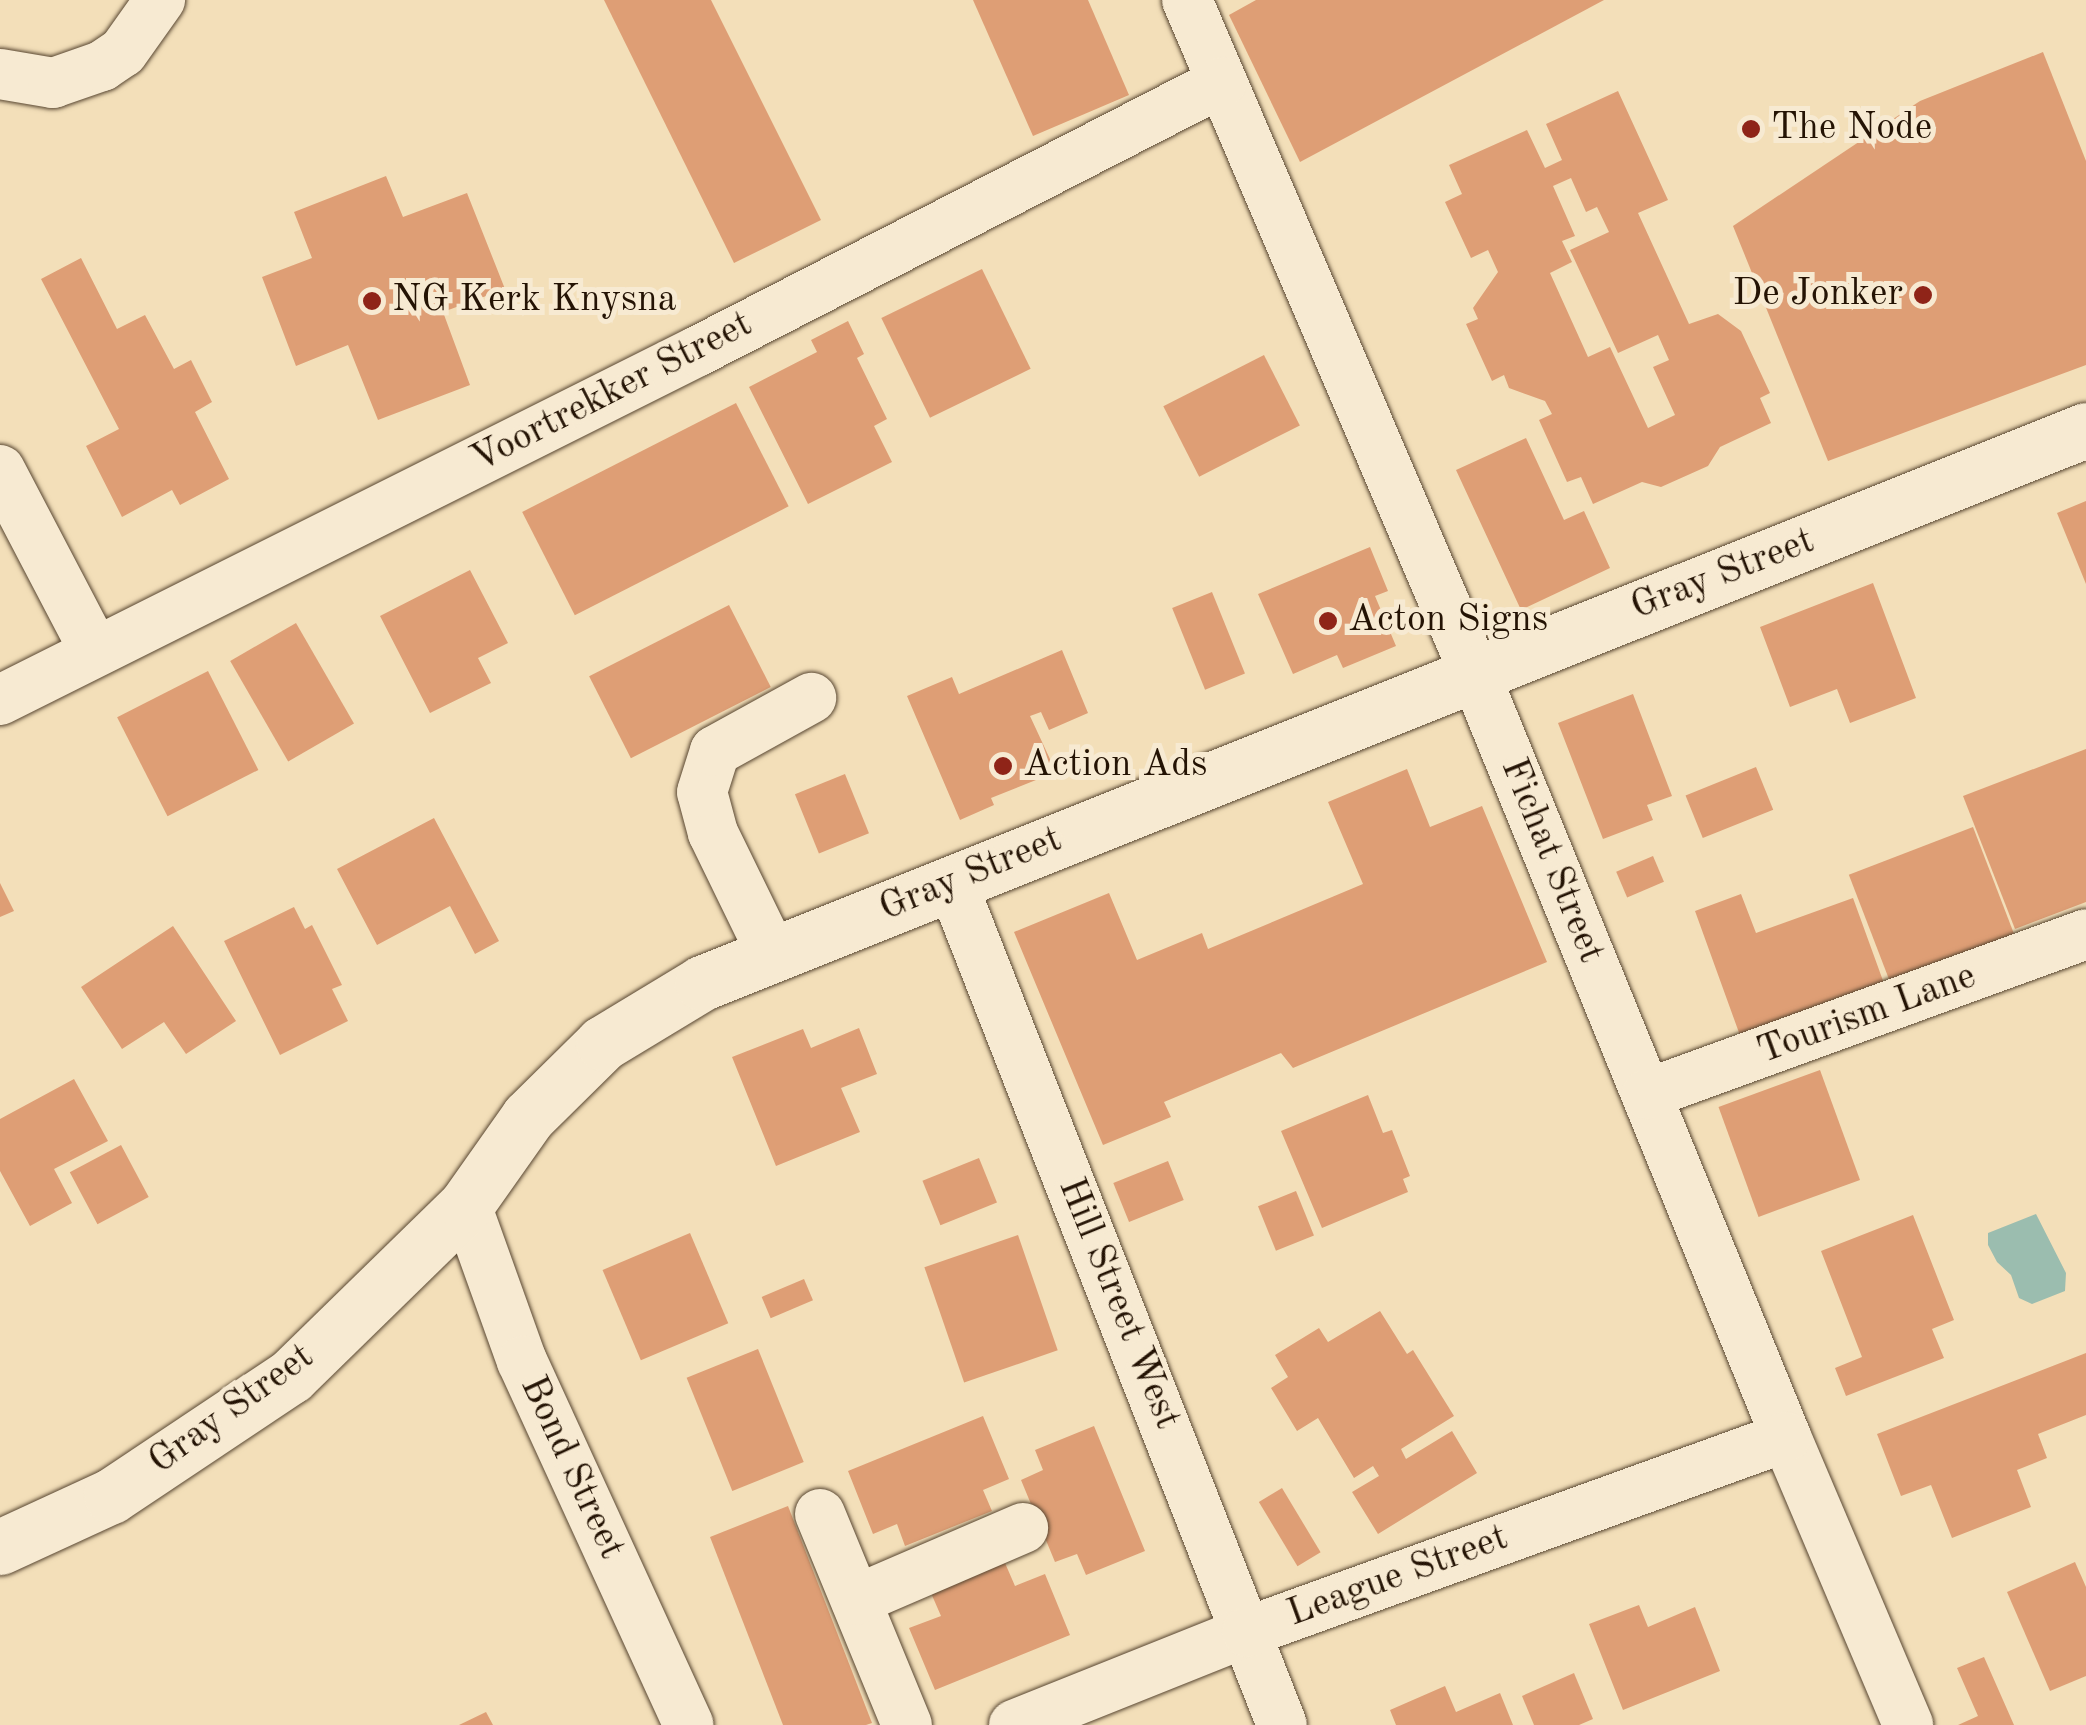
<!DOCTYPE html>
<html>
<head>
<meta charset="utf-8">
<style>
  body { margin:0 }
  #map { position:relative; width:2086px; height:1725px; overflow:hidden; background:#f3dfb9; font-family:"Old Standard TT",serif }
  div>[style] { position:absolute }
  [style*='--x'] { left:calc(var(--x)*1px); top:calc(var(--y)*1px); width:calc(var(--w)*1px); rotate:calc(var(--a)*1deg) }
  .water>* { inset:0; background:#9bbdaf }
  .building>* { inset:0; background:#de9e75; transform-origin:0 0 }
  .roads { filter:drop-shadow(0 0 2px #584631) drop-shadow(0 0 2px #584631) }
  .minor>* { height:50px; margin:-25px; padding:0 25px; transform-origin:25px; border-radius:25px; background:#f7ead2 }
  .tertiary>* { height:55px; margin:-27.5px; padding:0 27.5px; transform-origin:27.5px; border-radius:27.5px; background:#f7ead2 }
  .dots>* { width:28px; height:28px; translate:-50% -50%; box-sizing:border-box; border:5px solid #f7ead2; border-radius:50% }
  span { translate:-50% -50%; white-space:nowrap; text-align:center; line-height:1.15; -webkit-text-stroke:10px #f7ead2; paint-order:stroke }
  .poi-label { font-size:38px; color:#241304 }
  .left { translate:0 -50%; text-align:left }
  .right { translate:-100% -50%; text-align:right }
  .street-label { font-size:38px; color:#241304 }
</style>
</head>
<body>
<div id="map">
  <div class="water">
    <div style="clip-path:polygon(2036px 1214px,2066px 1273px,2065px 1291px,2032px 1304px,2019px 1298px,2011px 1275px,1997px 1262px,1988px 1245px,1988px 1233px)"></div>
  </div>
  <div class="building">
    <div style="clip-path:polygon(604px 0,711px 0,821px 220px,734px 263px)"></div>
    <div style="clip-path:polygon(973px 0,1088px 0,1129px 95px,1033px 136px)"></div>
    <div style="clip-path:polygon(1256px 0,1604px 0,1300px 162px,1229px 15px)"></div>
    <div style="clip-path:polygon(2043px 52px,2086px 161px,2086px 365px,1828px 461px,1733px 226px,1920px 101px)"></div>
    <div style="clip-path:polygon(evenodd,1618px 91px,1668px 200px,1638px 213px,1689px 324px,1718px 314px,1741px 331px,1770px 393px,1760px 398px,1771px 423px,1720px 447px,1708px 466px,1661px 487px,1642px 482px,1593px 504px,1581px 477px,1567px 482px,1539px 420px,1552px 414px,1545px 401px,1509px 388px,1504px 375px,1492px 381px,1466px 324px,1478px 319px,1473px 308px,1498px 272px,1488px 250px,1471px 258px,1445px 202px,1462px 194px,1449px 165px,1527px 130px,1545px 168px,1562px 160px,1546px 124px,1618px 91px,1571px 178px,1586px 212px,1597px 207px,1609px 232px,1570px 250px,1618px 353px,1658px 335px,1669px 360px,1653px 367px,1675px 415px,1648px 428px,1610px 347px,1588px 357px,1550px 273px,1572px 262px,1562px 241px,1575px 236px,1553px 186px,1571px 178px)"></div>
    <div style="clip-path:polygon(386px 176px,403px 217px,467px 193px,505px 289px,443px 312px,470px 385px,378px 420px,348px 345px,296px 366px,262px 277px,312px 258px,294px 212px)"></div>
    <div style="clip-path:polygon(81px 258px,117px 329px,145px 315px,174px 369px,191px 360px,212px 402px,195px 412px,229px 479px,180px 505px,172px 490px,122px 517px,86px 446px,119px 429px,41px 279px)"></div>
    <div style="left:982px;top:269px;width:111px;height:112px;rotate:64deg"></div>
    <div style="clip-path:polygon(848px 321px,864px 354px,857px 358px,887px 419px,874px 426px,892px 462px,808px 504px,749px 387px,817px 352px,811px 340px)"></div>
    <div style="left:1264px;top:355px;width:79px;height:113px;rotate:63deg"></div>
    <div style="left:736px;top:403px;width:116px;height:240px;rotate:63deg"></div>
    <div style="clip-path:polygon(1526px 438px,1564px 520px,1584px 511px,1610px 568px,1521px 610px,1456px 470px)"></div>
    <div style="clip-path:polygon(2086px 501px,2086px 584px,2057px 513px)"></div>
    <div style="clip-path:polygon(1370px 547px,1388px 591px,1375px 596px,1396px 646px,1343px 668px,1337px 655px,1293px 674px,1258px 594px)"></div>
    <div style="clip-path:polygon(470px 570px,508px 643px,478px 658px,491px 683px,430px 713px,380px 616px)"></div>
    <div style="clip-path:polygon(1873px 583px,1916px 698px,1850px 723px,1837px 689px,1790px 707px,1760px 627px)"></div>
    <div style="left:1212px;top:592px;width:88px;height:43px;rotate:68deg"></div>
    <div style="left:729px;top:605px;width:92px;height:157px;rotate:63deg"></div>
    <div style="left:296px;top:623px;width:116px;height:76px;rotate:60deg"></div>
    <div style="clip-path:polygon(1062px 650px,1088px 713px,1049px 730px,1041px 712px,1030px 716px,1056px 772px,991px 798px,994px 805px,960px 820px,907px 696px,952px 677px,959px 694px)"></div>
    <div style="left:208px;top:671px;width:111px;height:102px;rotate:63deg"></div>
    <div style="clip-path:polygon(1633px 694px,1672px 796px,1647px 805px,1653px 820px,1603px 839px,1558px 723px)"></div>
    <div style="clip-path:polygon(2086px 749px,2086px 902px,2015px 929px,1963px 796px)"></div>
    <div style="left:1756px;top:767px;width:46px;height:76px;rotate:68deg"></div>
    <div style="clip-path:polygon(1407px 769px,1430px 827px,1482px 806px,1547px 962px,1293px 1068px,1281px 1053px,1164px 1102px,1171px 1117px,1103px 1145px,1014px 932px,1109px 893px,1137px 960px,1202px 933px,1208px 949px,1363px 884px,1328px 802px)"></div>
    <div style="left:845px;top:774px;width:64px;height:54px;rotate:68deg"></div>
    <div style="clip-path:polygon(434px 818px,499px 941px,475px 954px,450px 906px,377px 945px,337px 869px)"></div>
    <div style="left:1973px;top:827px;width:118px;height:133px;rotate:69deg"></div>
    <div style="left:1653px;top:856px;width:28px;height:40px;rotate:67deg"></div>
    <div style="clip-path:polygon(0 883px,14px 911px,0 917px)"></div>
    <div style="clip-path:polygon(1741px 894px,1756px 933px,1853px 898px,1886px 989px,1742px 1041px,1695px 911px)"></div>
    <div style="clip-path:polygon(294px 907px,305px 929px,312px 925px,342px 985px,332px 989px,348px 1021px,280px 1055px,224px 941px)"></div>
    <div style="clip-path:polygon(173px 926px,236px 1021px,186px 1054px,164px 1022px,122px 1049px,81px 987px)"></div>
    <div style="clip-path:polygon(859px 1028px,877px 1074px,841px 1088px,860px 1132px,776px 1166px,732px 1057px,803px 1029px,811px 1048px)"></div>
    <div style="left:1820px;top:1070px;width:117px;height:108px;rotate:70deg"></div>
    <div style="clip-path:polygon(74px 1079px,108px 1141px,54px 1169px,72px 1203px,30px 1226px,0 1171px,0 1119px)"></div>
    <div style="clip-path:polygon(1368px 1095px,1383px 1133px,1392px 1130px,1410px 1176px,1403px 1179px,1408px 1192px,1322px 1228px,1281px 1131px)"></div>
    <div style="left:121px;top:1145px;width:59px;height:58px;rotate:62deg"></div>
    <div style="left:979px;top:1158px;width:48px;height:61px;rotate:68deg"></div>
    <div style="left:1168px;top:1161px;width:42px;height:59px;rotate:68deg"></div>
    <div style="left:1296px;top:1191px;width:48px;height:41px;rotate:68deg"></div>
    <div style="clip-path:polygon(1913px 1215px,1954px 1320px,1932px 1329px,1944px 1358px,1846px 1396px,1835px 1368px,1862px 1357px,1821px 1251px)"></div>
    <div style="left:690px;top:1233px;width:98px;height:95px;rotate:67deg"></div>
    <div style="left:1018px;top:1235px;width:122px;height:99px;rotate:71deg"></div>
    <div style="left:804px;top:1279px;width:23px;height:46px;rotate:67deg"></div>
    <div style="clip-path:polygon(1380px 1311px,1407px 1354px,1413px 1350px,1454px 1416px,1401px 1449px,1406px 1459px,1452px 1431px,1477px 1473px,1378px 1534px,1352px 1492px,1379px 1476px,1373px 1466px,1354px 1478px,1318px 1418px,1297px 1431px,1271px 1388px,1288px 1377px,1275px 1355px,1319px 1328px,1328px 1342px)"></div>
    <div style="left:758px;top:1349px;width:122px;height:77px;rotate:68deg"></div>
    <div style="clip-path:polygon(2086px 1353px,2086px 1415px,2038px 1434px,2047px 1458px,2017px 1470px,2031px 1507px,1952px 1538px,1931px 1485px,1901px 1496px,1877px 1434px)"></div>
    <div style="clip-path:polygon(983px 1416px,1009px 1479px,983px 1490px,992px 1511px,905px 1546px,897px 1524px,873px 1534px,848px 1471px)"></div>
    <div style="clip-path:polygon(1094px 1426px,1145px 1551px,1086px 1575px,1077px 1554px,1055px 1562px,1021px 1480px,1043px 1470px,1035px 1450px)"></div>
    <div style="left:1282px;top:1488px;width:75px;height:27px;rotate:59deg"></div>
    <div style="clip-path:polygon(788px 1506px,872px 1723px,866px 1725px,783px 1725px,710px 1537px)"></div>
    <div style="clip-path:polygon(2075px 1562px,2086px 1587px,2086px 1676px,2050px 1691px,2007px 1592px)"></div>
    <div style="clip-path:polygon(1005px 1563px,1015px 1586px,1045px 1574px,1070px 1635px,935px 1690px,909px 1628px,941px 1616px,931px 1593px)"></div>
    <div style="clip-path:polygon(1639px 1605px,1648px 1627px,1695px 1607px,1720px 1671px,1623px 1710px,1589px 1624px)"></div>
    <div style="clip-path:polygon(1984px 1657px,2014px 1725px,1958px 1725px,1978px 1716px,1957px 1668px)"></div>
    <div style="clip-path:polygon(1574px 1673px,1593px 1719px,1579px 1725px,1534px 1725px,1522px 1696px)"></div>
    <div style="clip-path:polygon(1445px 1686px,1456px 1712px,1500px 1693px,1513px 1725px,1396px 1725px,1390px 1710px)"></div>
    <div style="clip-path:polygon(486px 1712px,493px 1725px,459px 1725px)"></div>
  </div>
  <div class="roads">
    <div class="minor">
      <div style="--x:1187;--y:0;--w:731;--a:66.87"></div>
      <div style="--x:1474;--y:672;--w:826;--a:67.81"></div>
      <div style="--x:1786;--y:1437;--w:313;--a:67"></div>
      <div style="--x:0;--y:74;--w:54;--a:9.6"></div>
      <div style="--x:53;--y:83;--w:52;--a:-19.1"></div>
      <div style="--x:102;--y:66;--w:25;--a:-34"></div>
      <div style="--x:123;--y:52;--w:64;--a:-54.6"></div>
      <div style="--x:0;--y:470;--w:205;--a:62.4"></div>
      <div style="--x:0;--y:700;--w:780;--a:-26.57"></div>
      <div style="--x:698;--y:351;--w:589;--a:-27.17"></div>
      <div style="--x:952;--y:883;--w:904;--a:68.6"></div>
      <div style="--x:772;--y:954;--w:135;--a:-116"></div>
      <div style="--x:713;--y:833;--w:42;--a:-105"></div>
      <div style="--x:702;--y:792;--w:43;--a:-72.4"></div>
      <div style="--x:715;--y:751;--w:110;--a:-28.9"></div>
      <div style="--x:1647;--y:1094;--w:467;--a:-20"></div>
      <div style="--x:466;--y:1205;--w:166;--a:70.3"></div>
      <div style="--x:522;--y:1361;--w:400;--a:65.4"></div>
      <div style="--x:820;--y:1514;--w:228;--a:67.6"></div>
      <div style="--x:856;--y:1600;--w:182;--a:-23.3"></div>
      <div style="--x:1014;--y:1725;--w:251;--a:-21.8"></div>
      <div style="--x:1247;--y:1632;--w:573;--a:-19.89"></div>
    </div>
    <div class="tertiary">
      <div style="--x:0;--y:1547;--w:122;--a:-24.7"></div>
      <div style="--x:111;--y:1496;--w:216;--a:-33.7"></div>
      <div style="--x:291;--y:1376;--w:245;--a:-44.3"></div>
      <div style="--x:466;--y:1205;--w:108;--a:-54.8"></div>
      <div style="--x:528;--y:1117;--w:105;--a:-44.6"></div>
      <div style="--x:603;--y:1043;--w:116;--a:-31.2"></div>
      <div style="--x:702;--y:983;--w:1490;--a:-21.78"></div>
    </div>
  </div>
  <div class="dots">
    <div style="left:1751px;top:129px;background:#8f2418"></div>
    <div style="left:1923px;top:295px;background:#8f2418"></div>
    <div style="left:372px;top:301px;background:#8f2418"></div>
    <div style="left:1328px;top:621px;background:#8f2418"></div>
    <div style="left:1003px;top:766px;background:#8f2418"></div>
  </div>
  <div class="poi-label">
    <span class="left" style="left:1771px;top:129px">The Node</span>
    <span class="right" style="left:1903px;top:295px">De Jonker</span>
    <span class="left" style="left:392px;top:301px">NG Kerk Knysna</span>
    <span class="left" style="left:1348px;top:621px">Acton Signs</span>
    <span class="left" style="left:1023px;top:766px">Action Ads</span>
  </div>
  <div class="street-label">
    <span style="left:612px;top:393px;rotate:-27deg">Voortrekker Street</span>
    <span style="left:1723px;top:575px;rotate:-21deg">Gray Street</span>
    <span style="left:1551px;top:861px;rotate:68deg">Fichat Street</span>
    <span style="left:971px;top:875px;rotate:-22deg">Gray Street</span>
    <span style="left:1867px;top:1015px;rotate:-20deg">Tourism Lane</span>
    <span style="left:1118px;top:1304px;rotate:68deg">Hill Street West</span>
    <span style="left:232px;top:1410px;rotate:-36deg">Gray Street</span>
    <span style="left:571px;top:1468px;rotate:65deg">Bond Street</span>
    <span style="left:1398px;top:1577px;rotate:-20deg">League Street</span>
  </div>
</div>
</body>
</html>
